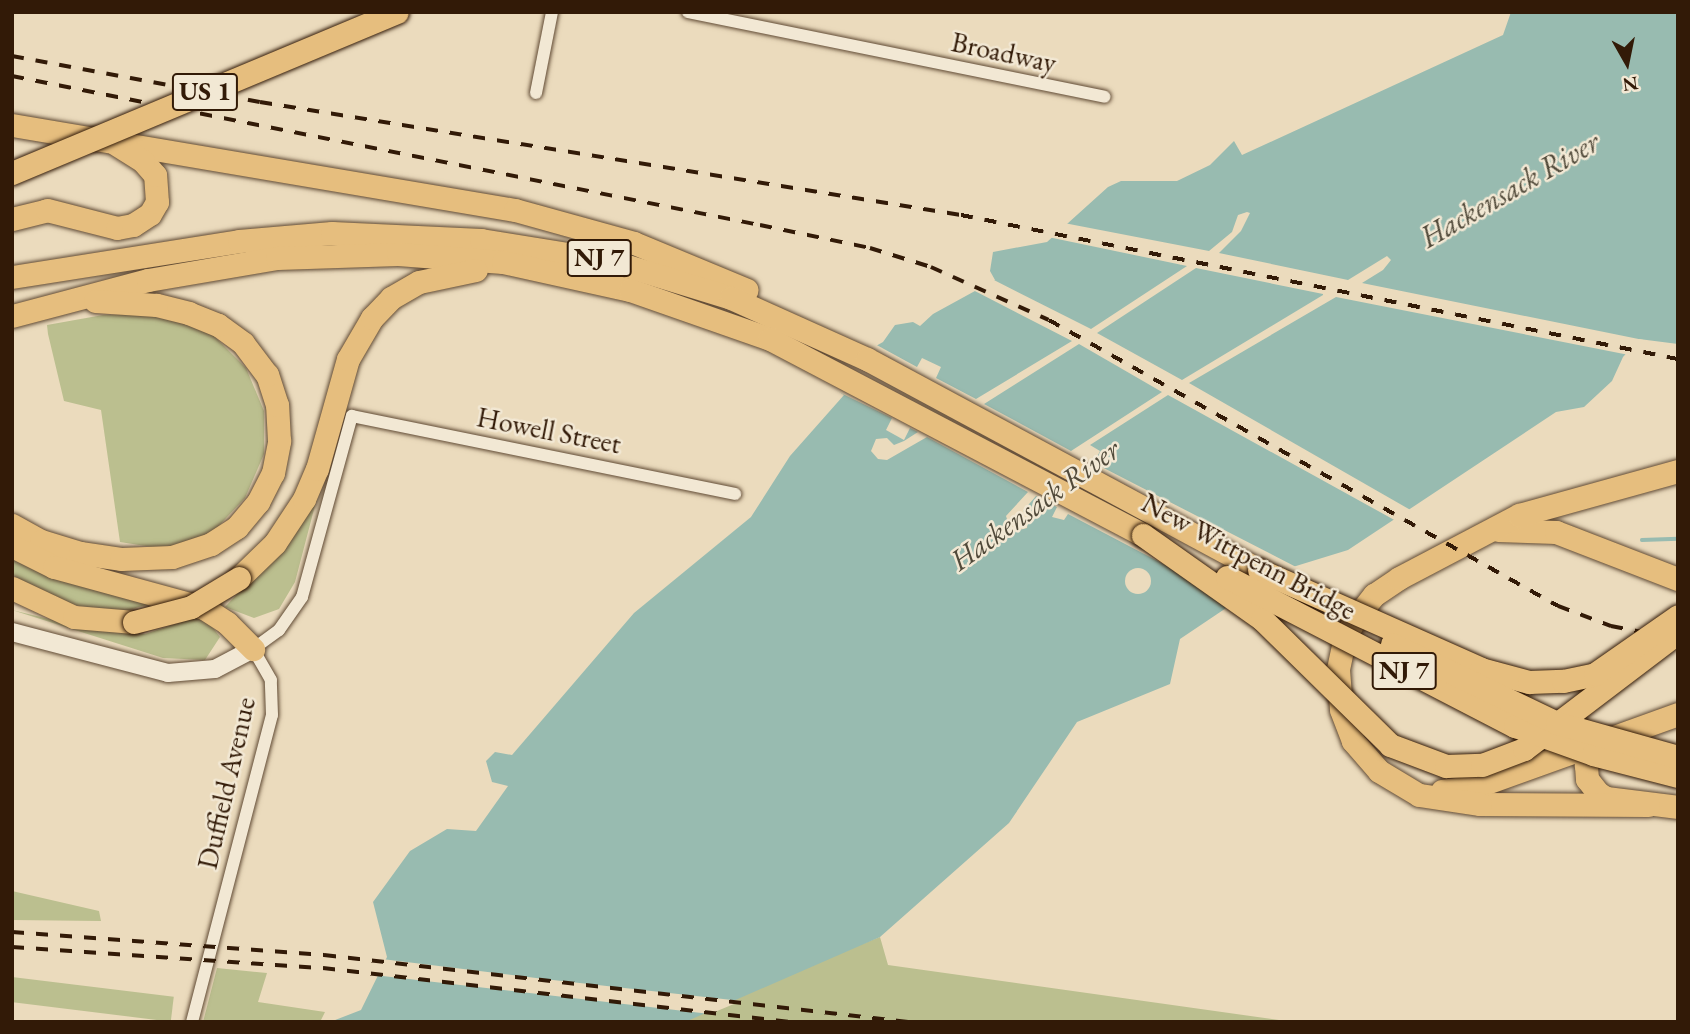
<!DOCTYPE html>
<html>
<head>
<meta charset="utf-8">
<style>
  body { margin:0 }
  #map { position:relative; width:1690px; height:1034px; overflow:hidden; background:#ebdbbd; font-family:"EB Garamond",serif }
  div>[style] { position:absolute }
  [style*='--x'] { left:calc(var(--x)*1px); top:calc(var(--y)*1px); width:calc(var(--w)*1px); rotate:calc(var(--a)*1deg) }
  .green>* { inset:0; background:#bbbf8f; transform-origin:0 0 }
  .water>* { inset:0; background:#98bbb0 }
  .pier>* { inset:0; background:#ebdbbd }
  .round { border-radius:50% }
  .stream>* { height:3.5px; margin:-1.75px; padding:0 1.75px; transform-origin:1.75px; border-radius:1.75px; background:#98bbb0 }
  .roads { filter:drop-shadow(0 0 2px #604a34) drop-shadow(0 0 2px #604a34) }
  .street>* { height:12px; margin:-6px; padding:0 6px; transform-origin:6px; border-radius:6px; background:#f2e8d4 }
  .secondary>* { height:18px; margin:-9px; padding:0 9px; transform-origin:9px; border-radius:9px; background:#f2e8d4 }
  .highway>* { height:23px; margin:-11.5px; padding:0 11.5px; transform-origin:11.5px; border-radius:11.5px; background:#e6be7e }
  .rail>* { height:3.5px; margin-top:-1.75px; transform-origin:0; background:repeating-linear-gradient(90deg,#321a07 0 12px,transparent 0 24px) }
  .bridges { filter:drop-shadow(0 0 2px #321a07) drop-shadow(0 0 2px #321a07) }
  .highway-bridge>* { height:23px; margin:-11.5px; padding:0 11.5px; transform-origin:11.5px; border-radius:11.5px; background:#e6be7e }
  span { translate:-50% -50%; white-space:nowrap; text-align:center; line-height:1.15; -webkit-text-stroke:5px #f2e8d4; paint-order:stroke }
  .shield-label span { padding:2px 5px; background:#f2e8d4; border:2px solid; border-radius:5px; -webkit-text-stroke-width:0 }
  .shield-label { font-size:26px; color:#321a07; font-weight:700 }
  .street-label { font-size:28px; color:#321a07 }
  .water-label { font-size:30px; color:#514a3a; font-style:italic }
  .frame { position:absolute; inset:0; border:14px solid #321a07; pointer-events:none }
  .north { position:absolute; left:1592px; top:28px; width:70px; height:70px; -webkit-text-stroke:5px #f2e8d4; paint-order:stroke; rotate:171deg; font-size:19px; font-weight:700; line-height:28px; text-align:center; color:#321a07 }
  .north::after { content:''; display:block; margin:auto; width:24px; height:32px; background:#321a07; clip-path:polygon(50% 0,100% 100%,50% 72%,0 100%) }
</style>
</head>
<body>
<div id="map">
  <div class="green">
    <div style="clip-path:polygon(140px 314px,191px 325px,213px 335px,246px 368px,264px 411px,264px 454px,245px 498px,210px 535px,165px 549px,120px 542px,101px 410px,64px 401px,48px 334px,47px 325px,103px 315px)"></div>
    <div style="clip-path:polygon(324px 471px,295px 582px,279px 609px,254px 618px,225px 607px,294px 533px)"></div>
    <div style="clip-path:polygon(12px 556px,152px 603px,119px 613px,69px 604px,19px 581px,12px 573px)"></div>
    <div style="clip-path:polygon(12px 610px,98px 631px,145px 634px,203px 615px,220px 637px,205px 660px,163px 658px)"></div>
    <div style="clip-path:polygon(12px 891px,99px 911px,101px 921px,12px 920px)"></div>
    <div style="clip-path:polygon(880px 937px,888px 965px,1293px 1022px,682px 1022px,728px 997px)"></div>
    <div style="clip-path:polygon(217px 968px,267px 973px,258px 1002px,325px 1012px,320px 1022px,203px 1022px)"></div>
    <div style="left:12px;top:977px;width:163px;height:25px;rotate:7deg"></div>
  </div>
  <div class="water">
    <div style="clip-path:polygon(1511px 12px,1678px 12px,1678px 344px,1639px 339px,1623px 357px,1612px 381px,1584px 407px,1556px 412px,1348px 550px,1283px 570px,1180px 639px,1170px 684px,1077px 722px,1009px 823px,880px 937px,685px 1022px,330px 1022px,361px 1010px,387px 957px,373px 902px,410px 851px,447px 829px,476px 831px,508px 786px,492px 782px,486px 761px,495px 752px,512px 755px,634px 613px,751px 517px,790px 456px,844px 395px,818px 379px,883px 342px,895px 325px,913px 322px,920px 326px,933px 314px,995px 280px,990px 271px,993px 252px,1047px 242px,1108px 187px,1121px 181px,1177px 181px,1210px 165px,1234px 141px,1242px 155px,1503px 35px)"></div>
  </div>
  <div class="pier">
    <div style="clip-path:polygon(evenodd,1247px 212px,1250px 213px,1241px 231px,1219px 253px,1348px 280px,1387px 256px,1391px 260px,1383px 270px,1362px 283px,1678px 347px,1640px 343px,1629px 355px,1336px 297px,1189px 383px,1414px 512px,1398px 522px,1168px 395px,1090px 445px,1100px 451px,1094px 463px,1300px 569px,1209px 588px,1068px 514px,1064px 520px,1052px 517px,1057px 507px,1036px 496px,1023px 511px,1028px 517px,1027px 528px,1011px 532px,1006px 516px,1028px 492px,927px 437px,887px 460px,878px 459px,871px 451px,876px 439px,887px 438px,894px 445px,904px 441px,918px 432px,910px 428px,904px 440px,886px 430px,892px 418px,814px 380px,873px 343px,917px 367px,922px 358px,941px 367px,936px 378px,976px 399px,1072px 341px,971px 289px,990px 278px,1091px 329px,1187px 266px,1048px 237px,1064px 223px,1209px 251px,1232px 232px,1238px 215px,1247px 212px,1196px 268px,1323px 294px,1323px 295px,1182px 380px,1097px 333px,1196px 268px,1247px 212px,1079px 344px,1162px 392px,1071px 451px,984px 404px,1079px 344px)"></div>
    <div class="round" style="left:1125px;top:568px;width:26px;height:26px"></div>
    <div style="clip-path:polygon(382px 959px,544px 979px,741px 1001px,710px 1014px,374px 975px)"></div>
  </div>
  <div class="stream">
    <div style="--x:1642;--y:540;--w:36;--a:-2"></div>
  </div>
  <div class="roads">
    <div class="street">
      <div style="--x:688;--y:12;--w:425;--a:11.5"></div>
      <div style="--x:536;--y:93;--w:83;--a:-78.8"></div>
      <div style="--x:192;--y:1022;--w:317;--a:-75.4"></div>
      <div style="--x:272;--y:715;--w:35;--a:-92"></div>
      <div style="--x:271;--y:680;--w:36;--a:-120"></div>
      <div style="--x:253;--y:649;--w:32;--a:-36"></div>
      <div style="--x:279;--y:630;--w:40;--a:-55.1"></div>
      <div style="--x:302;--y:597;--w:188;--a:-74.6"></div>
      <div style="--x:352;--y:416;--w:391;--a:11.5"></div>
    </div>
    <div class="secondary">
      <div style="--x:12;--y:632;--w:161;--a:14.7"></div>
      <div style="--x:168;--y:673;--w:47;--a:-4.9"></div>
      <div style="--x:215;--y:669;--w:43;--a:-27.8"></div>
    </div>
    <div class="highway">
      <div style="--x:12;--y:125;--w:510;--a:9.59"></div>
      <div style="--x:515;--y:210;--w:123;--a:15.5"></div>
      <div style="--x:634;--y:243;--w:122;--a:22.6"></div>
      <div style="--x:12;--y:219;--w:36;--a:-14"></div>
      <div style="--x:47;--y:210;--w:72;--a:14.4"></div>
      <div style="--x:117;--y:228;--w:16;--a:-11"></div>
      <div style="--x:133;--y:225;--w:20;--a:-33"></div>
      <div style="--x:150;--y:214;--w:14;--a:-60"></div>
      <div style="--x:157;--y:202;--w:27;--a:-94"></div>
      <div style="--x:155;--y:175;--w:18;--a:-131"></div>
      <div style="--x:143;--y:161;--w:31;--a:-148"></div>
      <div style="--x:12;--y:277;--w:230;--a:-9"></div>
      <div style="--x:239;--y:241;--w:93;--a:-4.9"></div>
      <div style="--x:332;--y:233;--w:149;--a:2.7"></div>
      <div style="--x:481;--y:240;--w:132;--a:9.2"></div>
      <div style="--x:611;--y:261;--w:126;--a:17.1"></div>
      <div style="--x:731;--y:298;--w:149;--a:24.2"></div>
      <div style="--x:867;--y:359;--w:445;--a:28.3"></div>
      <div style="--x:12;--y:316;--w:141;--a:-14.8"></div>
      <div style="--x:148;--y:280;--w:131;--a:-9.7"></div>
      <div style="--x:277;--y:258;--w:121;--a:-1.9"></div>
      <div style="--x:398;--y:254;--w:105;--a:4.4"></div>
      <div style="--x:503;--y:262;--w:130;--a:12.4"></div>
      <div style="--x:630;--y:290;--w:148;--a:19.3"></div>
      <div style="--x:770;--y:339;--w:421;--a:27.7"></div>
      <div style="--x:12;--y:525;--w:33;--a:29"></div>
      <div style="--x:41;--y:541;--w:41;--a:17.1"></div>
      <div style="--x:80;--y:553;--w:41;--a:8.3"></div>
      <div style="--x:121;--y:559;--w:51;--a:-2.2"></div>
      <div style="--x:172;--y:557;--w:41;--a:-18.4"></div>
      <div style="--x:211;--y:544;--w:31;--a:-33"></div>
      <div style="--x:237;--y:527;--w:33;--a:-50"></div>
      <div style="--x:258;--y:502;--w:33;--a:-63"></div>
      <div style="--x:273;--y:473;--w:33;--a:-79"></div>
      <div style="--x:279;--y:441;--w:36;--a:-93"></div>
      <div style="--x:277;--y:405;--w:32;--a:-108"></div>
      <div style="--x:267;--y:375;--w:40;--a:-127"></div>
      <div style="--x:243;--y:343;--w:31;--a:-144"></div>
      <div style="--x:218;--y:325;--w:31;--a:-158"></div>
      <div style="--x:189;--y:313;--w:34;--a:-166"></div>
      <div style="--x:156;--y:305;--w:61;--a:-176.2"></div>
      <div style="--x:1498;--y:530;--w:58;--a:2"></div>
      <div style="--x:1556;--y:532;--w:131;--a:21.1"></div>
      <div style="--x:12;--y:546;--w:47;--a:26.6"></div>
      <div style="--x:54;--y:567;--w:156;--a:15.3"></div>
      <div style="--x:204;--y:608;--w:27;--a:33"></div>
      <div style="--x:227;--y:623;--w:37;--a:45"></div>
      <div style="--x:239;--y:578;--w:50;--a:-44.2"></div>
      <div style="--x:275;--y:543;--w:53;--a:-56.6"></div>
      <div style="--x:304;--y:499;--w:33;--a:-67"></div>
      <div style="--x:317;--y:469;--w:114;--a:-74.3"></div>
      <div style="--x:348;--y:359;--w:48;--a:-59.7"></div>
      <div style="--x:372;--y:318;--w:28;--a:-46"></div>
      <div style="--x:391;--y:298;--w:32;--a:-30"></div>
      <div style="--x:419;--y:282;--w:58;--a:-11.9"></div>
      <div style="--x:12;--y:588;--w:68;--a:25.1"></div>
      <div style="--x:74;--y:617;--w:60;--a:4.8"></div>
      <div style="--x:1605;--y:744;--w:14;--a:150"></div>
      <div style="--x:1593;--y:751;--w:16;--a:117"></div>
      <div style="--x:1586;--y:765;--w:14;--a:86"></div>
      <div style="--x:1587;--y:779;--w:18;--a:52"></div>
      <div style="--x:1598;--y:793;--w:9;--a:32"></div>
      <div style="--x:1606;--y:798;--w:73;--a:7.1"></div>
      <div style="--x:1442;--y:791;--w:36;--a:-8"></div>
      <div style="--x:1478;--y:786;--w:213;--a:-19.8"></div>
      <div style="--x:1648;--y:805;--w:168;--a:-179.7"></div>
      <div style="--x:1480;--y:804;--w:62;--a:-171.6"></div>
      <div style="--x:1419;--y:795;--w:47;--a:-149"></div>
      <div style="--x:1379;--y:771;--w:40;--a:-131"></div>
      <div style="--x:1353;--y:741;--w:34;--a:-111"></div>
      <div style="--x:1341;--y:709;--w:40;--a:-94.3"></div>
      <div style="--x:1338;--y:669;--w:33;--a:-78"></div>
      <div style="--x:1345;--y:637;--w:21;--a:-61"></div>
      <div style="--x:1355;--y:619;--w:31;--a:-52"></div>
      <div style="--x:1374;--y:595;--w:30;--a:-34"></div>
      <div style="--x:1399;--y:578;--w:136;--a:-27.7"></div>
      <div style="--x:1519;--y:515;--w:165;--a:-15.5"></div>
    </div>
  </div>
  <div class="rail">
    <div style="--x:12;--y:56;--w:252;--a:10.5"></div>
    <div style="--x:260;--y:102;--w:710;--a:9.16"></div>
    <div style="--x:961;--y:215;--w:731;--a:11.36"></div>
    <div style="--x:12;--y:76;--w:763;--a:11.27"></div>
    <div style="--x:760;--y:225;--w:112;--a:11.8"></div>
    <div style="--x:870;--y:248;--w:64;--a:17.3"></div>
    <div style="--x:931;--y:267;--w:129;--a:24.2"></div>
    <div style="--x:1049;--y:320;--w:584;--a:29.33"></div>
    <div style="--x:1558;--y:606;--w:57;--a:20.7"></div>
    <div style="--x:1611;--y:626;--w:68;--a:11"></div>
    <div style="--x:12;--y:932;--w:313;--a:4.2"></div>
    <div style="--x:324;--y:955;--w:588;--a:6.54"></div>
    <div style="--x:12;--y:947;--w:312;--a:3.9"></div>
    <div style="--x:323;--y:968;--w:468;--a:6.6"></div>
  </div>
  <div class="bridges">
    <div class="highway-bridge">
      <div style="--x:12;--y:173;--w:417;--a:-22.7"></div>
      <div style="--x:1143;--y:535;--w:146;--a:35.2"></div>
      <div style="--x:1262;--y:619;--w:180;--a:44.5"></div>
      <div style="--x:1390;--y:745;--w:60;--a:20.6"></div>
      <div style="--x:1446;--y:766;--w:36;--a:-2"></div>
      <div style="--x:1482;--y:765;--w:45;--a:-20.9"></div>
      <div style="--x:1524;--y:749;--w:193;--a:-37.2"></div>
      <div style="--x:1259;--y:570;--w:243;--a:24"></div>
      <div style="--x:1481;--y:669;--w:50;--a:15.2"></div>
      <div style="--x:1529;--y:682;--w:34;--a:-2"></div>
      <div style="--x:1563;--y:681;--w:33;--a:-12"></div>
      <div style="--x:1595;--y:674;--w:101;--a:-34.9"></div>
      <div style="--x:1227;--y:577;--w:324;--a:27.4"></div>
      <div style="--x:1515;--y:726;--w:83;--a:19.7"></div>
      <div style="--x:1593;--y:754;--w:88;--a:14.5"></div>
      <div style="--x:134;--y:622;--w:59;--a:-14.7"></div>
      <div style="--x:191;--y:607;--w:56;--a:-31.1"></div>
      <div style="--x:1392;--y:644;--w:183;--a:25.6"></div>
      <div style="--x:1557;--y:723;--w:126;--a:15.7"></div>
    </div>
  </div>
  <div class="shield-label">
    <span style="left:205px;top:92px">US 1</span>
    <span style="left:599px;top:258px">NJ 7</span>
    <span style="left:1404px;top:671px">NJ 7</span>
  </div>
  <div class="street-label">
    <span style="left:1004px;top:52px;rotate:12deg">Broadway</span>
    <span style="left:549px;top:430px;rotate:11deg">Howell Street</span>
    <span style="left:1249px;top:556px;rotate:28deg">New Wittpenn Bridge</span>
    <span style="left:226px;top:783px;rotate:-77deg">Duffield Avenue</span>
  </div>
  <div class="water-label">
    <span style="left:1510px;top:190px;rotate:-30deg">Hackensack River</span>
    <span style="left:1035px;top:505px;rotate:-36deg">Hackensack River</span>
  </div>
  <div class="frame"></div>
  <div class="north">N</div>
</div>
</body>
</html>
